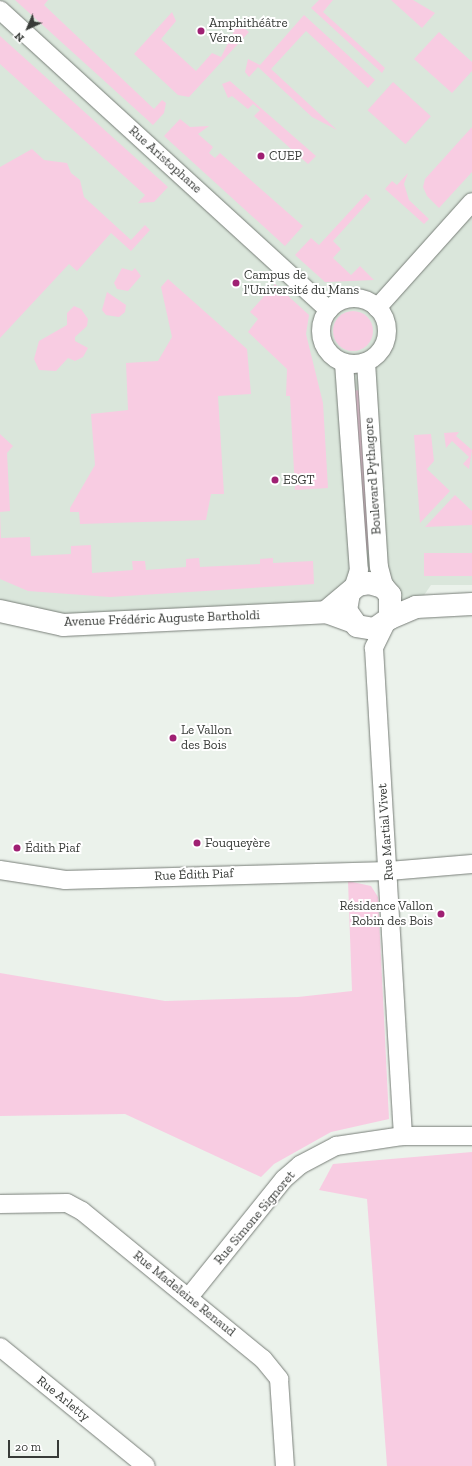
<!DOCTYPE html>
<html>
<head>
<meta charset="utf-8">
<style>
  body { margin:0 }
  #map { position:relative; width:472px; height:1466px; overflow:hidden; background:#ebf2eb; font-family:"Zilla Slab",serif }
  div>[style] { position:absolute }
  [style*='--x'] { left:calc(var(--x)*1px); top:calc(var(--y)*1px); width:calc(var(--w)*1px); rotate:calc(var(--a)*1deg) }
  .built>* { inset:0; background:#dae6db }
  .green>* { inset:0; background:#f8cce2; transform-origin:0 0 }
  .round { border-radius:50% }
  .roads { filter:drop-shadow(0 0 1px #787e78) drop-shadow(0 0 1px #787e78) }
  .street>* { height:18px; margin:-9px; padding:0 9px; transform-origin:9px; border-radius:9px; background:#fff }
  .street>.ring { margin:-9px; padding:0; box-sizing:content-box; background:none; border:18px solid #fff; border-radius:50% }
  .secondary>* { height:22px; margin:-11px; padding:0 11px; transform-origin:11px; border-radius:11px; background:#fff }
  .dots>* { width:11px; height:11px; translate:-50% -50%; box-sizing:border-box; border:2px solid #fff; border-radius:50% }
  span { translate:-50% -50%; white-space:nowrap; text-align:center; line-height:1.15; -webkit-text-stroke:4px #fff; paint-order:stroke }
  .poi-label { font-size:13px; color:#383b38 }
  .left { translate:0 -50%; text-align:left }
  .right { translate:-100% -50%; text-align:right }
  .street-label { font-size:13px; color:#383b38 }
  .north { position:absolute; left:8px; top:8px; width:40px; height:40px; -webkit-text-stroke:3px #fff; paint-order:stroke; rotate:224deg; font-size:11px; font-weight:700; line-height:16px; text-align:center; color:#383b38 }
  .north::after { content:''; display:block; margin:auto; width:14px; height:18px; background:#383b38; clip-path:polygon(50% 0,100% 100%,50% 72%,0 100%) }
  .scale { position:absolute; left:8px; top:1440px; width:51px; height:18px; box-sizing:border-box; border:2px solid #383b38; border-top:0; padding-left:5px; font-size:12px; line-height:14px; white-space:nowrap; color:#383b38; -webkit-text-stroke:3px #fff; paint-order:stroke }
</style>
</head>
<body>
<div id="map">
  <div class="built">
    <div style="clip-path:polygon(0 0,472px 0,472px 585px,431px 585px,416px 607px,397px 599px,379px 567px,359px 567px,326px 612px,89px 625px,0 611px)"></div>
  </div>
  <div class="green">
    <div style="clip-path:polygon(15px 0,48px 0,44px 5px,154px 109px,162px 100px,166px 103px,164px 113px,153px 125px)"></div>
    <div style="clip-path:polygon(319px 0,333px 0,323px 12px,385px 68px,382px 73px,311px 8px)"></div>
    <div style="clip-path:polygon(391px 0,413px 0,435px 13px,422px 28px)"></div>
    <div style="clip-path:polygon(172px 12px,176px 21px,161px 39px,196px 71px,212px 53px,221px 57px,238px 23px,249px 32px,189px 97px,178px 95px,134px 54px)"></div>
    <div style="clip-path:polygon(304px 15px,375px 80px,368px 88px,306px 31px,271px 69px,337px 130px,312px 117px,258px 67px,249px 77px,245px 72px,248px 59px,260px 65px)"></div>
    <div style="clip-path:polygon(439px 32px,472px 62px,472px 71px,452px 93px,414px 59px)"></div>
    <div style="clip-path:polygon(0 36px,168px 187px,154px 202px,138px 203px,145px 195px,0 64px)"></div>
    <div style="clip-path:polygon(230px 81px,316px 156px,308px 164px,254px 116px,260px 110px,253px 104px,248px 109px,232px 96px,228px 98px,222px 84px)"></div>
    <div style="left:393px;top:82px;width:51px;height:38px;rotate:42deg"></div>
    <div style="clip-path:polygon(180px 119px,190px 127px,209px 126px,198px 134px,213px 147px,209px 153px,215px 158px,220px 153px,303px 226px,285px 246px,164px 136px)"></div>
    <div style="clip-path:polygon(472px 127px,472px 172px,439px 208px,427px 196px,423px 187px,425px 179px)"></div>
    <div style="clip-path:polygon(32px 149px,44px 160px,67px 163px,71px 173px,80px 180px,84px 197px,131px 240px,145px 225px,150px 230px,131px 251px,111px 233px,77px 271px,69px 264px,0 338px,0 167px)"></div>
    <div style="clip-path:polygon(408px 173px,404px 184px,409px 200px,429px 219px,424px 224px,385px 189px,392px 181px,397px 185px)"></div>
    <div style="clip-path:polygon(366px 194px,371px 199px,333px 241px,341px 249px,333px 258px,351px 275px,360px 266px,374px 280px,325px 282px,295px 255px,311px 238px,319px 245px)"></div>
    <div style="clip-path:polygon(122px 268px,132px 271px,135px 268px,141px 276px,128px 291px,117px 289px,114px 283px)"></div>
    <div style="clip-path:polygon(168px 279px,247px 349px,251px 394px,218px 396px,224px 494px,211px 494px,206px 520px,80px 524px,79px 512px,70px 512px,70px 508px,95px 465px,91px 414px,128px 410px,126px 363px,158px 361px,172px 337px,161px 287px)"></div>
    <div style="clip-path:polygon(275px 284px,309px 315px,306px 334px,323px 403px,328px 488px,295px 490px,290px 396px,286px 396px,287px 369px,248px 332px,258px 319px,250px 312px)"></div>
    <div style="clip-path:polygon(107px 292px,126px 305px,125px 312px,119px 317px,106px 315px,102px 310px)"></div>
    <div style="clip-path:polygon(74px 306px,81px 309px,88px 319px,87px 326px,75px 337px,75px 341px,88px 348px,83px 357px,75px 361px,68px 358px,56px 371px,39px 370px,34px 359px,39px 341px,67px 325px,67px 313px)"></div>
    <div class="round" style="left:333px;top:311px;width:40px;height:40px"></div>
    <div style="left:363px;top:390px;width:160px;height:11px;rotate:86deg"></div>
    <div style="clip-path:polygon(459px 432px,456px 436px,472px 450px,469px 469px,463px 464px,469px 457px,452px 441px,446px 448px,444px 433px)"></div>
    <div style="clip-path:polygon(0 434px,13px 446px,7px 453px,10px 511px,0 512px,1px 538px,30px 537px,31px 556px,71px 554px,71px 546px,91px 545px,92px 573px,133px 570px,132px 561px,145px 561px,146px 570px,186px 567px,186px 559px,199px 558px,200px 567px,260px 564px,260px 559px,273px 558px,273px 563px,313px 561px,314px 584px,110px 597px,28px 591px,0 579px)"></div>
    <div style="clip-path:polygon(431px 434px,434px 461px,427px 469px,450px 491px,420px 523px,414px 435px)"></div>
    <div style="clip-path:polygon(455px 495px,472px 511px,472px 525px,425px 527px)"></div>
    <div style="left:472px;top:553px;width:23px;height:48px;rotate:90deg"></div>
    <div style="clip-path:polygon(348px 881px,371px 886px,378px 897px,389px 1119px,331px 1132px,274px 1164px,261px 1177px,125px 1114px,0 1116px,0 973px,165px 1001px,298px 997px,352px 991px)"></div>
    <div style="clip-path:polygon(472px 1152px,472px 1466px,387px 1466px,367px 1199px,319px 1190px,333px 1164px)"></div>
  </div>
  <div class="roads">
    <div class="street">
      <div style="--x:0;--y:10;--w:445;--a:42.4"></div>
      <div class="ring" style="left:321px;top:298px;width:48px;height:48px"></div>
      <div style="--x:377;--y:308;--w:142;--a:-48.1"></div>
      <div style="--x:366;--y:362;--w:205;--a:86.4"></div>
      <div style="--x:379;--y:567;--w:23;--a:75"></div>
      <div style="--x:344;--y:363;--w:208;--a:85.9"></div>
      <div style="--x:359;--y:570;--w:20;--a:108"></div>
      <div style="--x:386;--y:623;--w:28;--a:116"></div>
      <div style="--x:374;--y:648;--w:489;--a:86.6"></div>
      <div style="--x:0;--y:870;--w:66;--a:8.7"></div>
      <div style="--x:65;--y:880;--w:324;--a:-1.6"></div>
      <div style="--x:389;--y:871;--w:83;--a:-4.8"></div>
      <div style="--x:0;--y:1204;--w:67;--a:-0.9"></div>
      <div style="--x:67;--y:1203;--w:17;--a:28"></div>
      <div style="--x:82;--y:1211;--w:234;--a:39.3"></div>
      <div style="--x:263;--y:1359;--w:26;--a:51"></div>
      <div style="--x:279;--y:1379;--w:87;--a:86.1"></div>
      <div style="--x:189;--y:1297;--w:151;--a:-51.2"></div>
      <div style="--x:284;--y:1179;--w:21;--a:-41"></div>
      <div style="--x:300;--y:1165;--w:41;--a:-27.8"></div>
      <div style="--x:336;--y:1146;--w:68;--a:-8.5"></div>
      <div style="--x:403;--y:1136;--w:69;--a:0"></div>
      <div style="--x:0;--y:1347;--w:188;--a:39.2"></div>
    </div>
    <div class="secondary">
      <div style="--x:0;--y:611;--w:65;--a:12.5"></div>
      <div style="--x:63;--y:625;--w:263;--a:-2.8"></div>
      <div style="--x:326;--y:612;--w:27;--a:20"></div>
      <div style="--x:326;--y:612;--w:42;--a:-40.2"></div>
      <div style="--x:358;--y:585;--w:11;--a:-10"></div>
      <div style="--x:369;--y:583;--w:15;--a:16"></div>
      <div style="--x:383;--y:587;--w:11;--a:49"></div>
      <div style="--x:390;--y:595;--w:23;--a:90"></div>
      <div style="--x:390;--y:618;--w:19;--a:145"></div>
      <div style="--x:374;--y:629;--w:17;--a:-170"></div>
      <div style="--x:357;--y:626;--w:19;--a:-125"></div>
      <div style="--x:346;--y:610;--w:17;--a:-80"></div>
      <div style="--x:390;--y:618;--w:28;--a:-23"></div>
      <div style="--x:416;--y:607;--w:56;--a:-3.1"></div>
    </div>
  </div>
  <div class="dots">
    <div style="left:201px;top:31px;background:#9f2073"></div>
    <div style="left:261px;top:156px;background:#9f2073"></div>
    <div style="left:236px;top:283px;background:#9f2073"></div>
    <div style="left:275px;top:480px;background:#9f2073"></div>
    <div style="left:173px;top:738px;background:#9f2073"></div>
    <div style="left:197px;top:843px;background:#9f2073"></div>
    <div style="left:17px;top:848px;background:#9f2073"></div>
    <div style="left:441px;top:914px;background:#9f2073"></div>
  </div>
  <div class="poi-label">
    <span class="left" style="left:209px;top:31px">Amphithéâtre<br>Véron</span>
    <span class="left" style="left:269px;top:156px">CUEP</span>
    <span class="left" style="left:244px;top:283px">Campus de<br>l'Université du Mans</span>
    <span class="left" style="left:283px;top:480px">ESGT</span>
    <span class="left" style="left:181px;top:738px">Le Vallon<br>des Bois</span>
    <span class="left" style="left:205px;top:843px">Fouqueyère</span>
    <span class="left" style="left:25px;top:848px">Édith Piaf</span>
    <span class="right" style="left:433px;top:914px">Résidence Vallon<br>Robin des Bois</span>
  </div>
  <div class="street-label">
    <span style="left:165px;top:160px;rotate:42deg">Rue Aristophane</span>
    <span style="left:373px;top:476px;rotate:-94deg">Boulevard Pythagore</span>
    <span style="left:162px;top:619px;rotate:-2deg">Avenue Frédéric Auguste Bartholdi</span>
    <span style="left:386px;top:832px;rotate:-94deg">Rue Martial Vivet</span>
    <span style="left:194px;top:875px;rotate:-2deg">Rue Édith Piaf</span>
    <span style="left:255px;top:1218px;rotate:-50deg">Rue Simone Signoret</span>
    <span style="left:184px;top:1294px;rotate:39deg">Rue Madeleine Renaud</span>
    <span style="left:63px;top:1399px;rotate:39deg">Rue Arletty</span>
  </div>
  <div class="north">N</div>
  <div class="scale">20 m</div>
</div>
</body>
</html>
